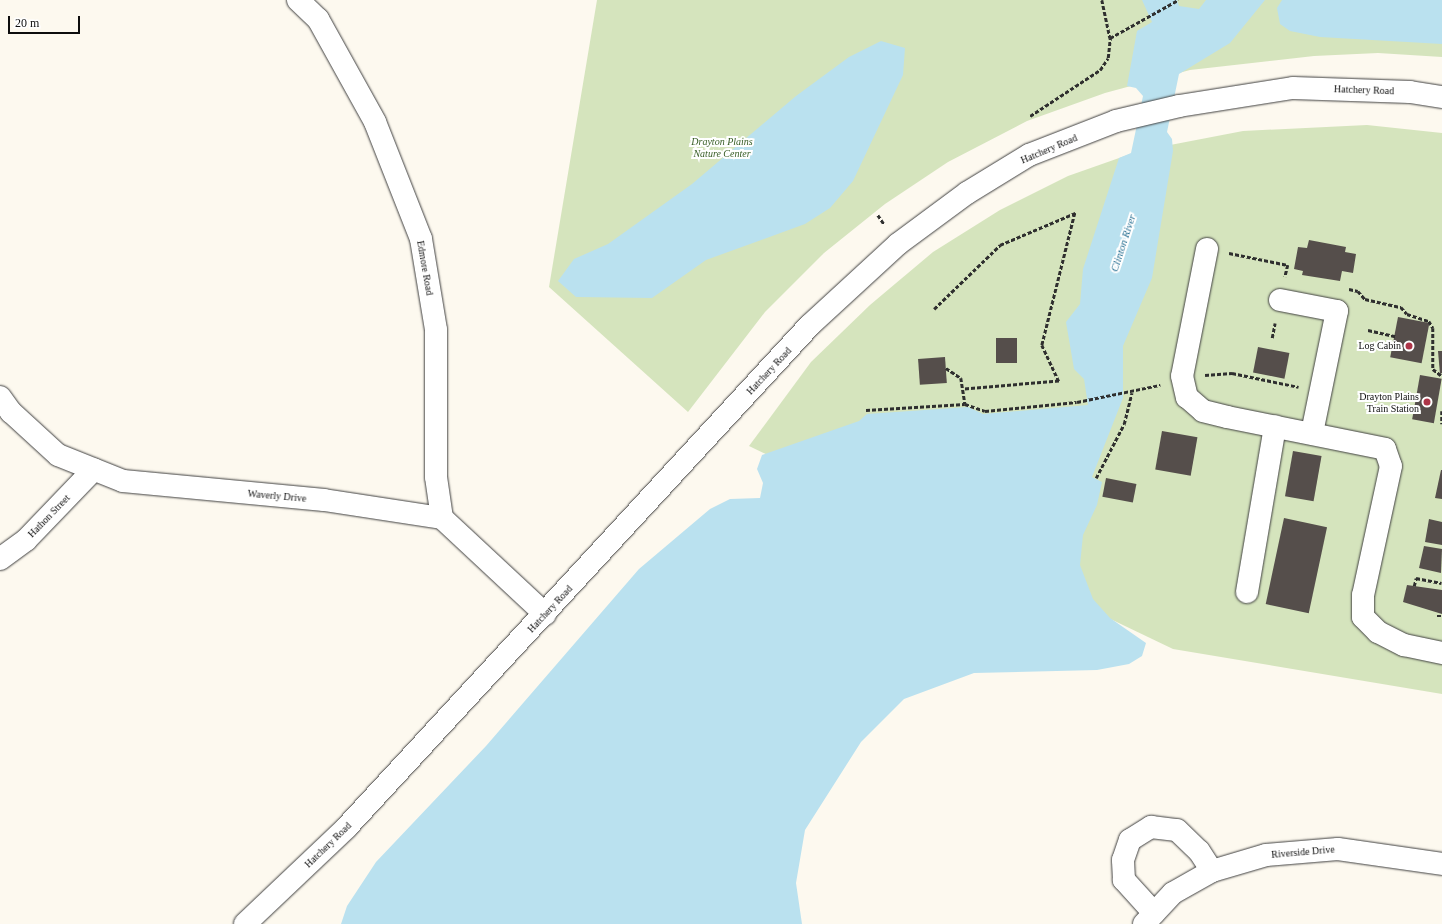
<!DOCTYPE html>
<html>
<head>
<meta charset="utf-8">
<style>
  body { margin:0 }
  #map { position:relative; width:1442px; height:924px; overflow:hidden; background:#fdf9ef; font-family:"Times New Roman",serif }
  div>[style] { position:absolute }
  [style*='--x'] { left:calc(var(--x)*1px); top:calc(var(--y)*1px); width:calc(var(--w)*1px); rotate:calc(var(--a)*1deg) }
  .green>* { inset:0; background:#d5e4bd }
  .water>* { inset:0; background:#bae1ef }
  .building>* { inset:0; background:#554e4b; transform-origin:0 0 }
  .path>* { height:2.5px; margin-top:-1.25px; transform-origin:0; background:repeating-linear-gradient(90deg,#2f2f2f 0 4px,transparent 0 6px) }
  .roads { filter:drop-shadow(0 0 1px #404040) drop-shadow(0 0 1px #404040) }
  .minor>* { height:22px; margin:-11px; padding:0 11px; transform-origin:11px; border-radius:11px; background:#fff }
  .dots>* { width:11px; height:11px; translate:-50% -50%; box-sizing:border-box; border:2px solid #fff; border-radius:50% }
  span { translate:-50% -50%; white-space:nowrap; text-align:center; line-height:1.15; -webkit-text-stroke:4px #fff; paint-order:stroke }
  .street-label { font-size:10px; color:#0d0d0d }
  .park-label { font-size:10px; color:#375d25; font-style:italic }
  .poi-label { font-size:10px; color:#0d0d0d }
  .right { translate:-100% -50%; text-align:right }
  .water-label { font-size:11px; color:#256e91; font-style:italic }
  .scale { position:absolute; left:8px; top:16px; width:72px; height:18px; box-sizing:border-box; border:2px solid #0d0d0d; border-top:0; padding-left:5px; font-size:12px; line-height:14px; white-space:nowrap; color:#0d0d0d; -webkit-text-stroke:3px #fff; paint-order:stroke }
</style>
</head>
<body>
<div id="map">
  <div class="green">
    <div style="clip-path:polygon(597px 0,1442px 0,1442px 57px,1378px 53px,1314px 56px,1190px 70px,1105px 93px,1027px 121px,948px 162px,885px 204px,824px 253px,765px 312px,688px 412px,549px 287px)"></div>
    <div style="clip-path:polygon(1367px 125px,1442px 133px,1442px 694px,1173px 649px,749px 446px,811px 362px,870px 305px,933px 252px,1000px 210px,1068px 176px,1139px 151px,1243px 131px)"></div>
  </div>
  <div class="water">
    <div style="clip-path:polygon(1142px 0,1177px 0,1179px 6px,1199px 9px,1206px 0,1265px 0,1230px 43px,1179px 74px,1167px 132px,1172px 139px,1173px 151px,1152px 278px,1123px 346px,1123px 398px,1092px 477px,1102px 482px,1097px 505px,1083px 535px,1080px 565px,1093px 599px,1110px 618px,1146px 643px,1142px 656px,1129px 664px,1097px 670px,974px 673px,904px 699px,861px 742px,805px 830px,796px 883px,802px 924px,341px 924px,347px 906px,376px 862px,486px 746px,639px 569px,710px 509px,730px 499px,760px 498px,763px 483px,757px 469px,762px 455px,859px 421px,867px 414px,968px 407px,983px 414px,1088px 405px,1084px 379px,1074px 369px,1066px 322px,1080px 304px,1083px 269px,1119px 158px,1131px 153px,1143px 96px,1136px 88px,1127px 86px,1137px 31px,1152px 22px)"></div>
    <div style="clip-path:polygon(1282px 0,1442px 0,1442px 44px,1320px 37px,1290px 31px,1280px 24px,1277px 8px)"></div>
    <div style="clip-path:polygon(881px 41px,905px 48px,903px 75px,853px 181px,830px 208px,805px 224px,706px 260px,652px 298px,576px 297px,558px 281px,574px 259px,608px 244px,692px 184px,796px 96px,849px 57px)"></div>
  </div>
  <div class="building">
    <div style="clip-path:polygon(1309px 240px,1346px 247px,1345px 252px,1356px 254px,1353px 273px,1342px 271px,1340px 281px,1302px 275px,1303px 271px,1294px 269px,1298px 247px,1307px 248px)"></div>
    <div style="left:1398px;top:317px;width:32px;height:41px;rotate:11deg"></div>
    <div style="left:996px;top:338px;width:21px;height:25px"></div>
    <div style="left:1258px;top:347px;width:32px;height:26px;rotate:11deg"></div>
    <div style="clip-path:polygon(1438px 351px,1442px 351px,1442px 373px,1440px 374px)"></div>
    <div style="left:945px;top:357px;width:26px;height:27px;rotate:86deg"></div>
    <div style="left:1420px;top:375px;width:22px;height:45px;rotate:10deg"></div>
    <div style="left:1162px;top:431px;width:36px;height:39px;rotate:10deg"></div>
    <div style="left:1293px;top:451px;width:29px;height:46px;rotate:10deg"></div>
    <div style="clip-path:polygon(1441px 470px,1442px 470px,1442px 499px,1435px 498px)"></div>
    <div style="left:1106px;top:478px;width:31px;height:19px;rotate:11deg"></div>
    <div style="left:1284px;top:518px;width:44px;height:88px;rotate:12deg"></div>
    <div style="clip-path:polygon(1429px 519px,1442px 522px,1442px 545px,1425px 542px)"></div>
    <div style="clip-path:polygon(1424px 546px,1442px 549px,1441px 573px,1419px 568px)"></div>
    <div style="clip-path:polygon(1407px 585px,1442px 590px,1442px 614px,1403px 602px)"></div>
  </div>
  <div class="path">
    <div style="--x:1102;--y:0;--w:39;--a:78"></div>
    <div style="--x:1030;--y:116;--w:84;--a:-33.3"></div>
    <div style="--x:1100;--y:70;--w:14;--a:-56"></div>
    <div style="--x:1108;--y:58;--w:20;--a:-84"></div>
    <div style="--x:1110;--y:38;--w:78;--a:-29.2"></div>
    <div style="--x:878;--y:215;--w:11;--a:56"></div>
    <div style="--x:1229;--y:253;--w:60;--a:11.5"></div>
    <div style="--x:1288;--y:265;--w:12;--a:104"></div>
    <div style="--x:1349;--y:289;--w:9;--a:13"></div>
    <div style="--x:1358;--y:291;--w:11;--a:49"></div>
    <div style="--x:1365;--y:299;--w:37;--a:13"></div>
    <div style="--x:1401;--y:307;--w:9;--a:49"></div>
    <div style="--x:1407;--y:314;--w:23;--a:18"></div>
    <div style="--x:1429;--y:321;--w:8;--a:60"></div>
    <div style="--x:1433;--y:328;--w:41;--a:90"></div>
    <div style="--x:1433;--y:369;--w:11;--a:38"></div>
    <div style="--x:934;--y:309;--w:92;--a:-44.1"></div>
    <div style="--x:1000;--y:245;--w:82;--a:-23.1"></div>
    <div style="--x:1075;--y:213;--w:136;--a:104"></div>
    <div style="--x:1042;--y:345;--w:40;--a:65"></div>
    <div style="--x:1059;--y:381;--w:95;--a:175.2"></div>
    <div style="--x:1368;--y:330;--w:28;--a:13"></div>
    <div style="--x:1272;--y:338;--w:15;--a:-79"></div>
    <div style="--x:946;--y:368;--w:18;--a:34"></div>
    <div style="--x:961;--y:378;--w:26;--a:81"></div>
    <div style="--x:1205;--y:375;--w:27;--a:-4"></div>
    <div style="--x:1232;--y:373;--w:68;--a:11.8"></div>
    <div style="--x:866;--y:410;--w:99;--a:-3.5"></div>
    <div style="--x:965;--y:404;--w:21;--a:19"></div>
    <div style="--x:985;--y:411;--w:92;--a:-5.6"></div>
    <div style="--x:1077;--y:402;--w:85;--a:-11.6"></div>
    <div style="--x:1442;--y:411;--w:13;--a:90"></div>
    <div style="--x:1096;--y:478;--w:61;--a:-62.6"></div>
    <div style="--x:1124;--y:424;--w:32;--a:-76"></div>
    <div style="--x:1414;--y:586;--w:8;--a:-76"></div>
    <div style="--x:1416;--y:578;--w:26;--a:11"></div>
    <div style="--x:1437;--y:616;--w:5;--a:0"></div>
  </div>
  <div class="roads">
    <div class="minor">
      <div style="--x:298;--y:0;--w:28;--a:44"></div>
      <div style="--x:318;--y:19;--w:118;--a:61"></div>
      <div style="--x:375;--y:122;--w:126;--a:68.5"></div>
      <div style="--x:421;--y:239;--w:92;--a:80.6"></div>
      <div style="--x:436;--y:330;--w:147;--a:90"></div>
      <div style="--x:436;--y:477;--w:41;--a:81.7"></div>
      <div style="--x:1207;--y:249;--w:129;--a:101.1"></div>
      <div style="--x:1182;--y:376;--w:22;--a:77"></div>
      <div style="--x:1187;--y:397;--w:21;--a:41"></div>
      <div style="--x:1203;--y:411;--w:25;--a:14"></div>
      <div style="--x:1227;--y:417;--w:161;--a:11.4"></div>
      <div style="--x:1385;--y:449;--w:18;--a:71"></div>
      <div style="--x:1391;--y:466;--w:132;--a:102.2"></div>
      <div style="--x:1363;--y:595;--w:22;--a:90"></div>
      <div style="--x:1363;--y:617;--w:21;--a:45"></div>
      <div style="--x:1378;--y:632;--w:29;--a:27"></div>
      <div style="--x:1404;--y:645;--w:39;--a:12"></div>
      <div style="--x:1280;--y:300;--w:58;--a:10.9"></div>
      <div style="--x:1337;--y:311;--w:125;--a:101.6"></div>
      <div style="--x:0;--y:397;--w:19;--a:54"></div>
      <div style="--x:11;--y:412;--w:64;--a:42.5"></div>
      <div style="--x:58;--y:455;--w:70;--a:21.8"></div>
      <div style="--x:123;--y:481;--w:202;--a:5.4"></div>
      <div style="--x:324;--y:500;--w:119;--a:8.7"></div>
      <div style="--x:442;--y:518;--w:141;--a:43"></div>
      <div style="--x:0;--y:559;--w:32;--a:-36"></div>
      <div style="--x:26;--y:540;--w:98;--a:-46.2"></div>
      <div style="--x:1247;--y:592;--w:168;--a:-80.4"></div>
      <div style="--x:1154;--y:913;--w:45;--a:-132.3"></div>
      <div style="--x:1124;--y:880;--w:20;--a:-93"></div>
      <div style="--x:1123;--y:860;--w:21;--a:-71"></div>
      <div style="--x:1130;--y:840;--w:25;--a:-32"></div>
      <div style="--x:1151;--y:827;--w:26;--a:7"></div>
      <div style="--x:1177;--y:830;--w:30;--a:44"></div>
      <div style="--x:1199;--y:851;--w:24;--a:57"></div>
      <div style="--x:245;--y:924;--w:139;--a:-43.5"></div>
      <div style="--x:346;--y:828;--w:684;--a:-47.31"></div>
      <div style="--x:810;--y:325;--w:120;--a:-42.6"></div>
      <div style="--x:898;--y:244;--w:86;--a:-36.5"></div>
      <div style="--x:967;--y:193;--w:73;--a:-31.5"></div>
      <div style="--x:1029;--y:155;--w:93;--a:-21.3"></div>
      <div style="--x:1116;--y:121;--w:65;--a:-13.4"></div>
      <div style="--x:1179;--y:106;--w:115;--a:-9"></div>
      <div style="--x:1293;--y:88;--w:117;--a:2"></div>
      <div style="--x:1410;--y:92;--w:32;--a:9"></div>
      <div style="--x:1144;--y:924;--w:42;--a:-46.9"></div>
      <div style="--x:1173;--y:893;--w:45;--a:-29.4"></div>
      <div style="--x:1212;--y:871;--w:56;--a:-16.5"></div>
      <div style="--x:1266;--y:855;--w:72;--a:-4.8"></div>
      <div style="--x:1338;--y:849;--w:105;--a:8.2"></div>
    </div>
  </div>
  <div class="dots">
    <div style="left:1409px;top:346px;background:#ad3548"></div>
    <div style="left:1427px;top:402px;background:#ad3548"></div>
  </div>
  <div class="street-label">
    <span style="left:1364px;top:90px;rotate:2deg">Hatchery Road</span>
    <span style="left:1049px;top:149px;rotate:-23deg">Hatchery Road</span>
    <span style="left:425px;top:268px;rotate:80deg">Edmore Road</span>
    <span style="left:769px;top:371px;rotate:-47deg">Hatchery Road</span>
    <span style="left:277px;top:496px;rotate:5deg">Waverly Drive</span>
    <span style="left:49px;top:516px;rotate:-46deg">Hathon Street</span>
    <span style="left:550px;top:609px;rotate:-47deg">Hatchery Road</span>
    <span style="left:328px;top:845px;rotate:-44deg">Hatchery Road</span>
    <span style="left:1303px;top:852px;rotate:-5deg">Riverside Drive</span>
  </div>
  <div class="park-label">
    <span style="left:722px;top:147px">Drayton Plains<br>Nature Center</span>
  </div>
  <div class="poi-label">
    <span class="right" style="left:1401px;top:346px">Log Cabin</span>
    <span class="right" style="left:1419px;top:402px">Drayton Plains<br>Train Station</span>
  </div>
  <div class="water-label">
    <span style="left:1123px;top:243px;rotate:-72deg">Clinton River</span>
  </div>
  <div class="scale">20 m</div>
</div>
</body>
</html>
